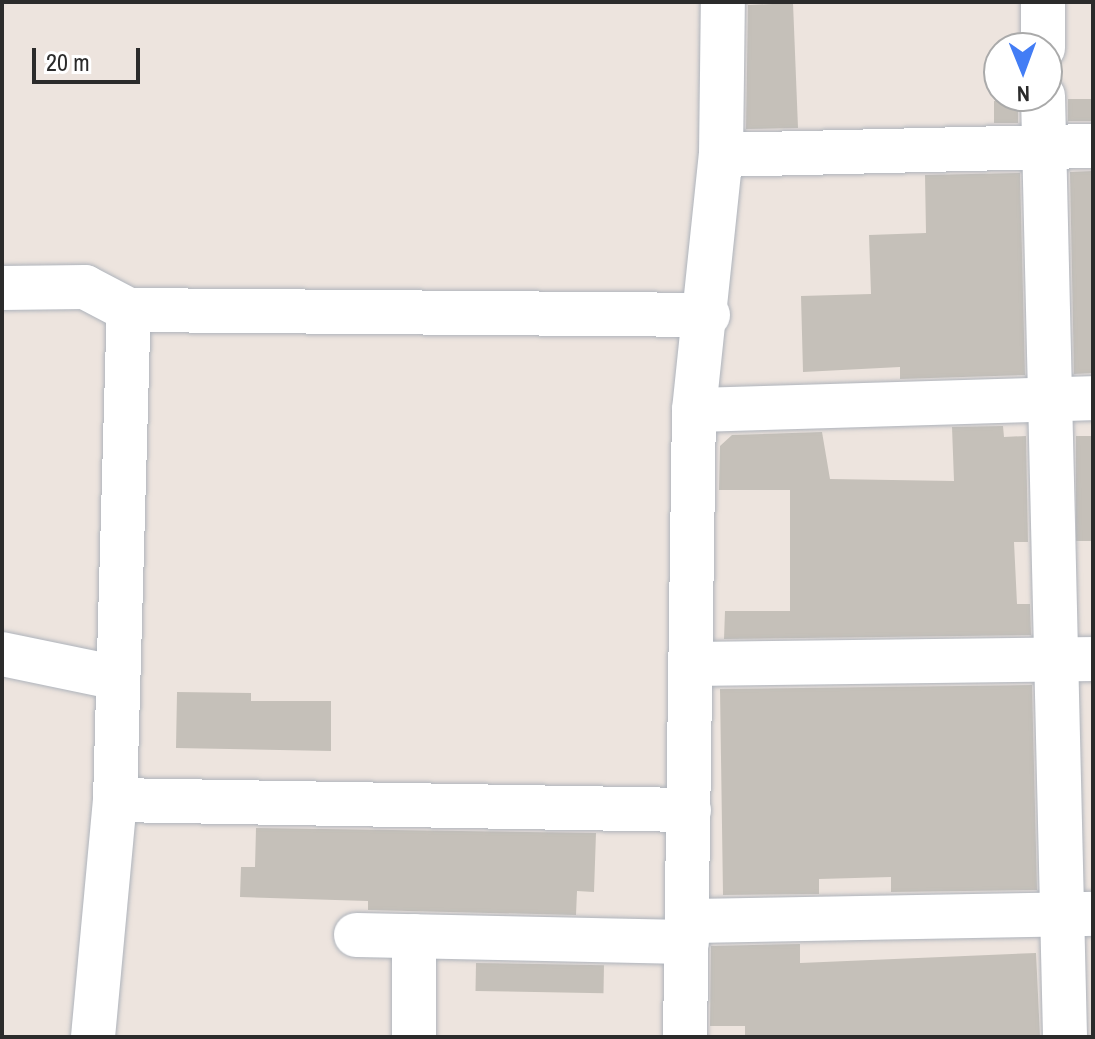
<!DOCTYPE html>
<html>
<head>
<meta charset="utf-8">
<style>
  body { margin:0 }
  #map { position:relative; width:1095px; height:1039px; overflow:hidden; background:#ede4de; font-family:"Archivo Narrow",sans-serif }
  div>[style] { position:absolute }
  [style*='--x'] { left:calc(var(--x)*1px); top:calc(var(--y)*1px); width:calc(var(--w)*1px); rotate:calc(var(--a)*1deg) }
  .building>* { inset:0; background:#c5c0b9; transform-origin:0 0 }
  .roads { filter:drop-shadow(0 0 2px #aeb3bb) drop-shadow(0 0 2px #aeb3bb) }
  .minor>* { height:44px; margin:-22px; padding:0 22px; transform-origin:22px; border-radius:22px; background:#fff }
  span { translate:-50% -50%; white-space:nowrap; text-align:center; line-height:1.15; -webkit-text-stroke:7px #fff; paint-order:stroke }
  .frame { position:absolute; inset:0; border:4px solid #2b2b2b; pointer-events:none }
  .north { position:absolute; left:983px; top:32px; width:80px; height:80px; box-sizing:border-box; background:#fff; border:2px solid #aaa; border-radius:50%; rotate:179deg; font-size:22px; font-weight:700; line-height:32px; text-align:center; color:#2b2b2b }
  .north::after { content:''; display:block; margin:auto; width:28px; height:36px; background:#437df5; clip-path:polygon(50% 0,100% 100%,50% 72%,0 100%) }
  .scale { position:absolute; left:32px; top:48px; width:108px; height:36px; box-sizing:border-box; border:4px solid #2b2b2b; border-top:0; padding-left:10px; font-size:24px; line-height:28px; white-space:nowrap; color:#2b2b2b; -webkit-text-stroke:6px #fff; paint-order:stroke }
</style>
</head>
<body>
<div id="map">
  <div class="building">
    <div style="clip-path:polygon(793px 3px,798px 128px,746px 129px,748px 5px)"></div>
    <div style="left:1093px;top:99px;width:22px;height:25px;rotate:90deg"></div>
    <div style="left:994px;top:101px;width:24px;height:22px"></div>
    <div style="clip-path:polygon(1093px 171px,1093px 373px,1074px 374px,1070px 172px)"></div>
    <div style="clip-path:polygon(1020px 173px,1025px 375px,900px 379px,900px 367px,803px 372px,801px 296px,871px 294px,869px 235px,926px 233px,925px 175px)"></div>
    <div style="clip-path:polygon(1003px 426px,1004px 437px,1026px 436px,1028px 542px,1014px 542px,1017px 604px,1030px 604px,1031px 635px,724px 639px,725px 611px,790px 611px,790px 490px,719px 490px,720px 446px,732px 435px,822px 432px,830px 479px,954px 481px,952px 427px)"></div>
    <div style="left:1076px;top:436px;width:17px;height:105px"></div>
    <div style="clip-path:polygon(1032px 685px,1037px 890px,891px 892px,891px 877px,819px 879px,819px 894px,723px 895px,720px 689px)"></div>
    <div style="clip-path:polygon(177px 692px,251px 693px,251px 701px,331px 701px,331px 751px,176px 748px)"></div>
    <div style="clip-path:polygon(256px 828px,596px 833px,594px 892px,577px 891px,576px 915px,368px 910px,368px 901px,240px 897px,241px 867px,255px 867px)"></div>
    <div style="clip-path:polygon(800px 944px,800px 963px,1036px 953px,1040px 1037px,745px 1037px,745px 1026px,710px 1026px,711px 946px)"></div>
    <div style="left:476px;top:963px;width:128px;height:28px;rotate:1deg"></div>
  </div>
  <div class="roads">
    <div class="minor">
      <div style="--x:1043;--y:2;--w:46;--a:90"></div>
      <div style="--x:1043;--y:96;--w:941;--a:88.66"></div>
      <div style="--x:721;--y:155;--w:372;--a:-1.4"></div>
      <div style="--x:2;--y:288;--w:83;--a:-0.7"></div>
      <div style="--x:85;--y:287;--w:50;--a:27.6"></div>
      <div style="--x:129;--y:310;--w:579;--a:0.49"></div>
      <div style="--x:694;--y:410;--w:399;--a:-1.7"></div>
      <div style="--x:2;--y:654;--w:118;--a:11.7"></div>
      <div style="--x:693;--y:664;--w:400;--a:-0.7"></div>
      <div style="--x:115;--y:800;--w:574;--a:1"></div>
      <div style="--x:687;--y:921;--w:404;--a:-1"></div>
      <div style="--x:356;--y:935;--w:331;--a:1.2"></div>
      <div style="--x:93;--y:1037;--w:238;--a:-84.7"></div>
      <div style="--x:115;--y:800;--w:490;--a:-88.4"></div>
      <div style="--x:414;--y:1037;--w:101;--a:-90"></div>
      <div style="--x:685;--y:1037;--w:627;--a:-89.18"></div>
      <div style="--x:694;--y:410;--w:256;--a:-84"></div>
      <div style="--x:721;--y:155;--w:153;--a:-89.3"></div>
    </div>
  </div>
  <div class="frame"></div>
  <div class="north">N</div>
  <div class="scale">20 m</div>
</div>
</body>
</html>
